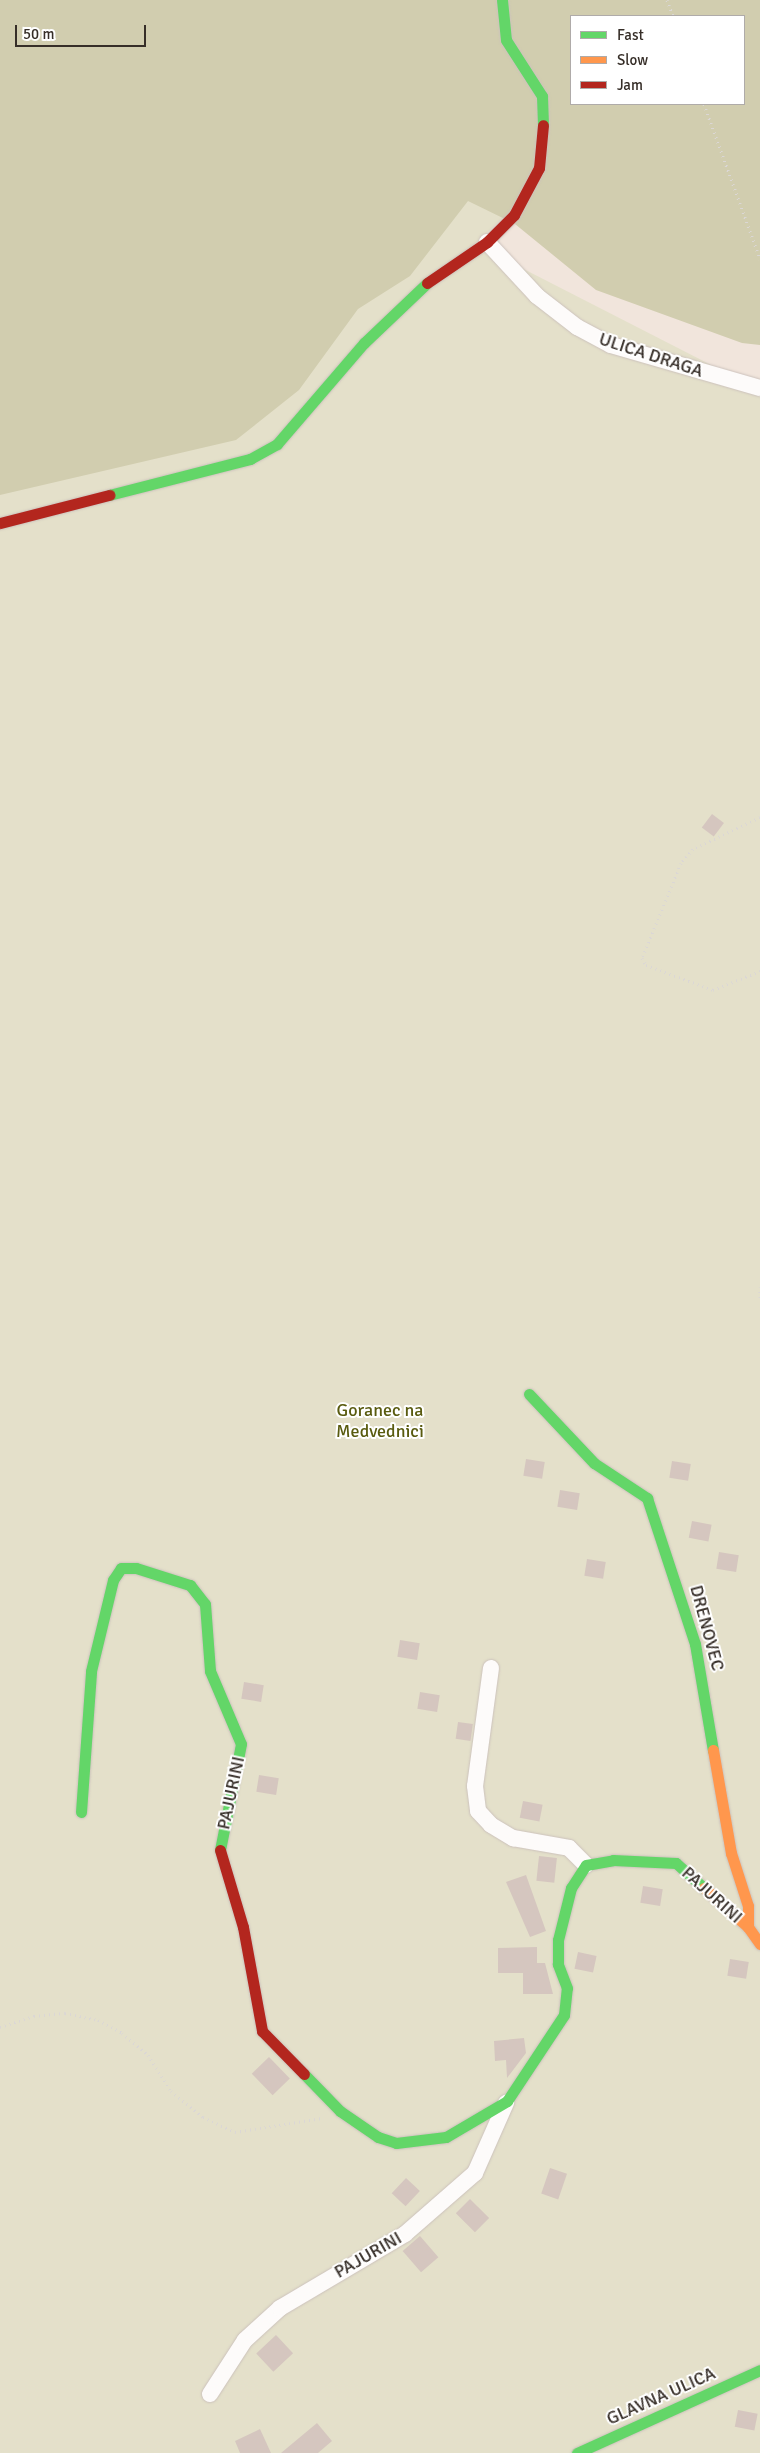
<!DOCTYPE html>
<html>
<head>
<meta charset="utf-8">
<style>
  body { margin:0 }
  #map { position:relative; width:760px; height:2453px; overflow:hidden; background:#f1e5dc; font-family:Signika,sans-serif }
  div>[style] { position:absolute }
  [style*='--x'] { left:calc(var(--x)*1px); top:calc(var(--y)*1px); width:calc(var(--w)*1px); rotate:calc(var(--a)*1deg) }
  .green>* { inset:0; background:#e4e0ca }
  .forest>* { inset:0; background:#d1cdaf }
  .building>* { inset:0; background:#d5c6bf; transform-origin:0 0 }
  .path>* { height:3px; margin-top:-1.5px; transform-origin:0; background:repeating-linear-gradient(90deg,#dbd7d5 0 1px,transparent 0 5px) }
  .roads { filter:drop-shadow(0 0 1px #ccc2bc) drop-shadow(0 0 1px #ccc2bc) }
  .street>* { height:16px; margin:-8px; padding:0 8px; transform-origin:8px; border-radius:8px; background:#fdfbfa }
  .fast>* { height:11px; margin:-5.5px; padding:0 5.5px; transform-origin:5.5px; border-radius:5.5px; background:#63d668 }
  .slow>* { height:11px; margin:-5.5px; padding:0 5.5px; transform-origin:5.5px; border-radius:5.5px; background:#ff974d }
  .jam>* { height:11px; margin:-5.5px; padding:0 5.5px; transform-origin:5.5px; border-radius:5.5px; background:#b3261e }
  span { translate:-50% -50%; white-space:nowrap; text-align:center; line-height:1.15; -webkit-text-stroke:4px #fff; paint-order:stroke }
  .street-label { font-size:18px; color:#362e28 }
  .park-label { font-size:18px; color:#595b0f }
  .legend { position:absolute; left:570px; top:15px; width:175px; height:90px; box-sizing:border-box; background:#fff; border:1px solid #afaba9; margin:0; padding:6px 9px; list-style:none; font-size:15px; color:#362e28 }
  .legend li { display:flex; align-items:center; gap:10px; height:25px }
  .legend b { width:25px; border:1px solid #afaba9 }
  .scale { position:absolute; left:15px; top:25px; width:131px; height:22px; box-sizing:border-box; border:2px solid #362e28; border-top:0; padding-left:6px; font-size:15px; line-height:18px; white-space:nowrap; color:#362e28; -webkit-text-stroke:4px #fff; paint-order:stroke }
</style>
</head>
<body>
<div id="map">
  <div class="green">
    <div style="clip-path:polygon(0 0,571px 16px,571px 104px,625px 104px,475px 244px,760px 390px,760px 2453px,0 2453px)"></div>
  </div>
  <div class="forest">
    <div style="clip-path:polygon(evenodd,0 0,760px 0,760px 345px,742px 343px,596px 290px,515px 224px,468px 201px,410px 276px,358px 309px,299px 390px,236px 440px,0 495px,0 0,571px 16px,744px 16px,744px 104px,571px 104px,571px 16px)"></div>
  </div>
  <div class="building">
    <div style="left:712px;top:814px;width:15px;height:17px;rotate:37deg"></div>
    <div style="left:526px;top:1459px;width:19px;height:17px;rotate:9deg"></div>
    <div style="left:672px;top:1461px;width:19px;height:17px;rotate:9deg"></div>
    <div style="left:560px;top:1490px;width:20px;height:17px;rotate:9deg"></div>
    <div style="left:692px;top:1521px;width:20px;height:17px;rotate:11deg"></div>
    <div style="left:719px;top:1552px;width:20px;height:17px;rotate:9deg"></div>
    <div style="left:587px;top:1559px;width:19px;height:17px;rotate:9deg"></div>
    <div style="left:400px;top:1640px;width:20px;height:17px;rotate:9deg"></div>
    <div style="left:244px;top:1682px;width:20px;height:17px;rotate:9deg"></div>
    <div style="left:420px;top:1692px;width:20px;height:17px;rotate:9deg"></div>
    <div style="left:458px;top:1722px;width:15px;height:17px;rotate:8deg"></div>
    <div style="left:259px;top:1775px;width:20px;height:17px;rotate:9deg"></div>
    <div style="left:523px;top:1801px;width:20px;height:17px;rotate:11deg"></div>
    <div style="left:539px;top:1856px;width:18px;height:25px;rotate:6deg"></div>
    <div style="clip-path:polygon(526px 1875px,546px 1931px,530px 1937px,506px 1882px)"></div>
    <div style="left:643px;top:1886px;width:20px;height:17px;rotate:9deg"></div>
    <div style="clip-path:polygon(537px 1947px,537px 1963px,545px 1963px,553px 1994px,523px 1994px,523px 1973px,498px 1973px,498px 1948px)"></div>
    <div style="left:578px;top:1952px;width:19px;height:17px;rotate:12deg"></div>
    <div style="left:730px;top:1959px;width:19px;height:17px;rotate:9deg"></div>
    <div style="clip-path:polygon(524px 2038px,526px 2053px,507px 2078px,506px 2060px,495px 2061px,494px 2041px)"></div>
    <div style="left:269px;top:2057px;width:30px;height:24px;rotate:46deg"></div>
    <div style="left:550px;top:2168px;width:18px;height:27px;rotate:19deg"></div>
    <div style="left:406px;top:2178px;width:19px;height:21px;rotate:43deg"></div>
    <div style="left:470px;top:2199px;width:27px;height:20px;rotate:45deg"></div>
    <div style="left:420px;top:2236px;width:28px;height:23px;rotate:49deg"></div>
    <div style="left:276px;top:2335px;width:25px;height:27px;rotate:47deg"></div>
    <div style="left:738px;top:2410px;width:20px;height:17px;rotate:11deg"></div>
    <div style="clip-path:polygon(317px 2423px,332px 2441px,318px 2453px,281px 2453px)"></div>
    <div style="clip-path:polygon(260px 2429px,271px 2453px,240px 2453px,235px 2441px)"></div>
  </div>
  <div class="path">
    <div style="--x:667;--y:0;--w:17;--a:69"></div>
    <div style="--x:704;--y:104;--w:165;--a:70.1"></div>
    <div style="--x:760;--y:817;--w:74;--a:154.5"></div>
    <div style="--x:693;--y:849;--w:18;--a:131"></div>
    <div style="--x:681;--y:863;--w:103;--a:112.3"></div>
    <div style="--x:642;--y:958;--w:8;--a:60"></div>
    <div style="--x:646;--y:965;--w:72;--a:20.5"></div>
    <div style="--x:713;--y:990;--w:51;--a:-22"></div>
    <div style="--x:760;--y:1287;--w:14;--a:90"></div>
    <div style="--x:0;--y:2027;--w:36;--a:-18"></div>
    <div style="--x:34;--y:2016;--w:31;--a:-6"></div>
    <div style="--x:65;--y:2013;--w:34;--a:12"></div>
    <div style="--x:98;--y:2020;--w:27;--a:28"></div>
    <div style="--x:122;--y:2033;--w:34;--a:40"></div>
    <div style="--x:148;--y:2055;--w:43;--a:57.4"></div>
    <div style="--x:171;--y:2091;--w:41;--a:39.1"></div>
    <div style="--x:203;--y:2117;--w:35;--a:25"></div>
    <div style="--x:235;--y:2132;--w:88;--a:-9.1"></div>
  </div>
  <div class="roads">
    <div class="street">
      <div style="--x:487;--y:242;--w:74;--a:47.2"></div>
      <div style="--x:537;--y:296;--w:51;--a:37.8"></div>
      <div style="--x:577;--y:327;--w:38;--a:28"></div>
      <div style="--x:611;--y:345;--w:155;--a:16.1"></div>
      <div style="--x:491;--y:1668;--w:119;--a:97.7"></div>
      <div style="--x:475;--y:1786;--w:25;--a:83"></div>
      <div style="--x:478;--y:1811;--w:19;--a:47"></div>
      <div style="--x:491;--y:1825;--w:26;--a:31"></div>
      <div style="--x:513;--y:1838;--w:57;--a:10.1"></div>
      <div style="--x:569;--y:1848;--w:24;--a:45"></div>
      <div style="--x:210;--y:2394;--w:64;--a:-57.1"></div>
      <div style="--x:245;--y:2340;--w:47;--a:-42.4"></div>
      <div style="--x:280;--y:2308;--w:145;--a:-30.6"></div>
      <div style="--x:405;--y:2234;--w:93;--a:-41.1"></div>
      <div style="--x:475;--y:2173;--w:77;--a:-66.1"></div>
    </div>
    <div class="fast">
      <div style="--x:502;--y:0;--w:40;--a:84.3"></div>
      <div style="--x:506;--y:40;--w:67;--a:57.3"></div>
      <div style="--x:542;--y:96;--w:29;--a:88"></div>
      <div style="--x:109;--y:495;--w:146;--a:-14.3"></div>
      <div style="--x:250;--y:459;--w:31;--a:-29"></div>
      <div style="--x:277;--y:444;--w:133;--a:-49.3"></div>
      <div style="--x:364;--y:343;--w:87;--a:-43.6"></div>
      <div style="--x:529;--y:1394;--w:95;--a:46.7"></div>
      <div style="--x:594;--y:1463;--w:64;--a:33.4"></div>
      <div style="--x:647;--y:1498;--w:154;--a:71.8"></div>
      <div style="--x:695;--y:1644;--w:108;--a:80.4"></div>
      <div style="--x:81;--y:1812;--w:141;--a:-85.9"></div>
      <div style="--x:91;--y:1671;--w:94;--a:-76.4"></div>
      <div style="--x:113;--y:1580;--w:14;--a:-56"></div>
      <div style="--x:121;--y:1568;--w:15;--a:0"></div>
      <div style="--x:136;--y:1568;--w:57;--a:17.5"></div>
      <div style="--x:190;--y:1585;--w:24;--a:52"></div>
      <div style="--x:205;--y:1604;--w:67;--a:85.7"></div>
      <div style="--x:210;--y:1671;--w:79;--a:67"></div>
      <div style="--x:241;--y:1744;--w:108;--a:101.2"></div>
      <div style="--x:304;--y:2074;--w:52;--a:45.8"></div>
      <div style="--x:340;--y:2111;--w:46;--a:34.4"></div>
      <div style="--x:378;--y:2137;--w:19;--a:18"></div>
      <div style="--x:396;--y:2143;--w:50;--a:-6.8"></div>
      <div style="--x:446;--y:2137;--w:71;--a:-30.5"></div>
      <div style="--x:507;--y:2101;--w:103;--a:-56.5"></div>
      <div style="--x:564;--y:2015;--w:27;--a:-84"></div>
      <div style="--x:567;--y:1988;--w:26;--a:-111"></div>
      <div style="--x:558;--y:1964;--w:24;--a:-90"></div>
      <div style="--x:558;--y:1940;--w:54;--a:-76"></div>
      <div style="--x:571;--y:1888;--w:27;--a:-57"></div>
      <div style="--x:586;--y:1865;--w:27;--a:-10"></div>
      <div style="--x:613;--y:1860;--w:63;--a:2.7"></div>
      <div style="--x:676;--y:1863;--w:38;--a:42"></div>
      <div style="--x:577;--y:2453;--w:201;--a:-24.4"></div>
    </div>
    <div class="slow">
      <div style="--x:713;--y:1750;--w:105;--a:80.1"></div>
      <div style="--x:731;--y:1853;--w:56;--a:72.2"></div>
      <div style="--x:748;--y:1906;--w:21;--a:90"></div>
      <div style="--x:704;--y:1888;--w:59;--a:41.6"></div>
      <div style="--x:748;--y:1927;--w:21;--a:55"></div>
    </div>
    <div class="jam">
      <div style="--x:427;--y:283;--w:73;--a:-34.3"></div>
      <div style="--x:487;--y:242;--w:38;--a:-45"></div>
      <div style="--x:514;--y:215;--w:53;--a:-62"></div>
      <div style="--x:539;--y:168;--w:43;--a:-84.7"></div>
      <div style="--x:0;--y:523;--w:113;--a:-14.4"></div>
      <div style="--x:220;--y:1850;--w:80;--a:73.4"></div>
      <div style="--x:243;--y:1927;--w:106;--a:79.6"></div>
      <div style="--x:262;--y:2031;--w:60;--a:45.7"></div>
    </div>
  </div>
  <div class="street-label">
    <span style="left:651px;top:355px;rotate:18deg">ULICA DRAGA</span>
    <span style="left:707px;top:1628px;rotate:75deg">DRENOVEC</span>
    <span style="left:231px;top:1793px;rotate:-78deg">PAJURINI</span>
    <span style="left:712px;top:1895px;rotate:42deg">PAJURINI</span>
    <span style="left:368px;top:2255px;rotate:-30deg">PAJURINI</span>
    <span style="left:661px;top:2396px;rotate:-24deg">GLAVNA ULICA</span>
  </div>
  <div class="park-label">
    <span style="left:380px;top:1421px">Goranec na<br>Medvednici</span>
  </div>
  <ul class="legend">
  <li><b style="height:6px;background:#63d668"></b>Fast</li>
  <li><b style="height:6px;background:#ff974d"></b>Slow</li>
  <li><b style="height:6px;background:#b3261e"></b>Jam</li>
  </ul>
  <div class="scale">50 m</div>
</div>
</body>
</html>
